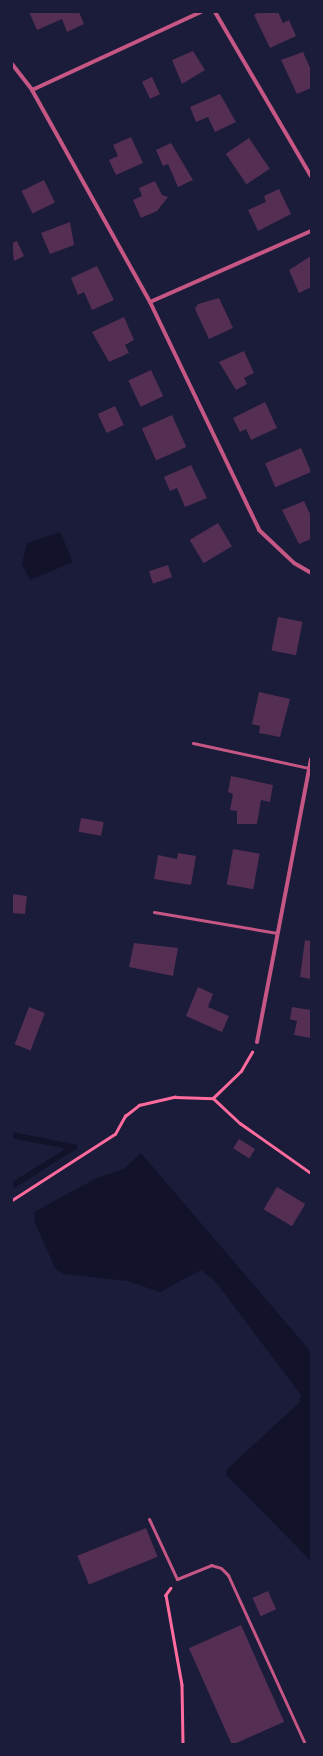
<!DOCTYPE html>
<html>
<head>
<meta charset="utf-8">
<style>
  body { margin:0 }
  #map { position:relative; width:323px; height:1756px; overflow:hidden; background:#1b1b3a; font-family:Roboto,sans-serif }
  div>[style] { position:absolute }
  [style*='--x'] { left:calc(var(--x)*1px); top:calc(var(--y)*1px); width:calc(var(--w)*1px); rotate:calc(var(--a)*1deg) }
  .water>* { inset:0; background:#12122b }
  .stream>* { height:5.5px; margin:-2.75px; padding:0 2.75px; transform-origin:2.75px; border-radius:2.75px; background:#12122b }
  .building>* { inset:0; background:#542f53; transform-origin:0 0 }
  .path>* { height:2.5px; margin:-1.25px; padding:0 1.25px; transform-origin:1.25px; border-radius:1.25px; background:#ff6b9d }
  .service>* { height:3px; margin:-1.5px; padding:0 1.5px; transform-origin:1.5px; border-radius:1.5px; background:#c65784 }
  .minor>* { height:4px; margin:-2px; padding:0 2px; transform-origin:2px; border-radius:2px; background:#c65784 }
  span { translate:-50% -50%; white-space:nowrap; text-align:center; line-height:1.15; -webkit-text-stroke:4px #1b1b3a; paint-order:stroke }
  .frame { position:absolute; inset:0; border:13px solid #1b1b3a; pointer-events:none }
</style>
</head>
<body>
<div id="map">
  <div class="water">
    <div style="clip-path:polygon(60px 532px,73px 562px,30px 580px,22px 564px,27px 543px)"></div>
    <div style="clip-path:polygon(141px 1153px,311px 1352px,311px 1561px,226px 1475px,226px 1470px,300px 1402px,301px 1395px,215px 1281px,201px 1270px,160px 1292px,127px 1281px,64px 1274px,55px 1268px,35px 1223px,34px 1212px,97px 1178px,124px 1169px)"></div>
  </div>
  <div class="stream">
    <div style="--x:12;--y:1135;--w:63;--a:11"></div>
    <div style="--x:12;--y:1186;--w:73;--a:-32.2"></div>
  </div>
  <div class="building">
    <div style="clip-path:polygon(29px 12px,79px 12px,84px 24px,67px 32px,62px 19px,37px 30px)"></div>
    <div style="clip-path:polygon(259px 12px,278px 12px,283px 23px,289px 20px,296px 36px,270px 48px,254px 15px)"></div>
    <div style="clip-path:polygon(193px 51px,205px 70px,182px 84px,172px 60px)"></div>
    <div style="clip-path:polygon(303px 52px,311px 70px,311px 88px,297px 94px,281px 60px)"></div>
    <div style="left:152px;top:77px;width:19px;height:11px;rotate:65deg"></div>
    <div style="clip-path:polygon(220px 94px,236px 122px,215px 132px,208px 117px,196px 122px,190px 107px)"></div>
    <div style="clip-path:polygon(131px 137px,143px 163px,116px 175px,109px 160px,118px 156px,113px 145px)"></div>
    <div style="left:249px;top:138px;width:37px;height:28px;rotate:56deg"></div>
    <div style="clip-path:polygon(171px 143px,193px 180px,178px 187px,168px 164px,163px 166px,156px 150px)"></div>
    <div style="left:44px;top:180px;width:25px;height:25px;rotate:64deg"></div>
    <div style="clip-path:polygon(155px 181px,162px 195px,168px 197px,157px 211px,141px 218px,133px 200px,142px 196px,139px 188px)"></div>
    <div style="clip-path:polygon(279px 189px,291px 214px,258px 231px,248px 210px,266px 202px,264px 196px)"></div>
    <div style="clip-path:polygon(70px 222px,74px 245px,50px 254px,41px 233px)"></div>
    <div style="clip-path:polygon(17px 241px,24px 256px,14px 261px,12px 243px)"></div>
    <div style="clip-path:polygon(311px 256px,311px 287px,299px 293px,289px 270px)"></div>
    <div style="clip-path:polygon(97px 266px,114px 300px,92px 310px,84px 292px,78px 295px,71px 278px)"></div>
    <div style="clip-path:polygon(219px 298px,233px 328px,209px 339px,195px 309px,198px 304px)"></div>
    <div style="clip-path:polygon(124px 317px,134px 340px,125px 345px,129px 353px,109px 362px,92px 332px)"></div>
    <div style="clip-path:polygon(244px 351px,254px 373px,244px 378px,247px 384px,236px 390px,219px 362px)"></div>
    <div style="left:151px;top:370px;width:29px;height:25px;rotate:65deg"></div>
    <div style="clip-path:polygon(265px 402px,277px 428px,251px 440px,246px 429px,240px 432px,233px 418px)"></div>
    <div style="left:115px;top:406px;width:21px;height:19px;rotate:65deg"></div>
    <div style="left:172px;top:415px;width:35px;height:33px;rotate:66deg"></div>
    <div style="left:301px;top:448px;width:26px;height:39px;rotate:67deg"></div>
    <div style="clip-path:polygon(191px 465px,207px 498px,185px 507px,177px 488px,170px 491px,164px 477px)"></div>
    <div style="clip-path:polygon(304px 501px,311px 516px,311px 539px,299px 544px,282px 510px)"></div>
    <div style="left:218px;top:523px;width:27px;height:33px;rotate:59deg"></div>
    <div style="left:168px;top:565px;width:13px;height:20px;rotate:72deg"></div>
    <div style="left:278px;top:617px;width:25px;height:34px;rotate:11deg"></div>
    <div style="clip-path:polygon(259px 692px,290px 699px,280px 737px,259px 733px,260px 726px,252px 724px)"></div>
    <div style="clip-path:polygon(231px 776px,273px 785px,270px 802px,261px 800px,257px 824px,237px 824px,237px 811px,230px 810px,233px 794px,228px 792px)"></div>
    <div style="left:81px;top:818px;width:23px;height:14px;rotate:10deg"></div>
    <div style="left:233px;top:849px;width:27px;height:36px;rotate:10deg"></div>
    <div style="clip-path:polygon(178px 853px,196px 856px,191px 885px,154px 879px,158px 855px,177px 859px)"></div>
    <div style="clip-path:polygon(12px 894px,27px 896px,25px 914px,12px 913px)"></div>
    <div style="clip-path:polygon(305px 940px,311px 941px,311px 979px,300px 977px)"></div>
    <div style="clip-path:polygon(134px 943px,178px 948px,173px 976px,129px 967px)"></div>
    <div style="clip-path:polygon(198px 987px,213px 994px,208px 1007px,229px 1016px,222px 1032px,186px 1016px)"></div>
    <div style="left:29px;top:1007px;width:17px;height:40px;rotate:21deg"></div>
    <div style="clip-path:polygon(292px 1007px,311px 1010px,311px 1038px,294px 1035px,297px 1021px,290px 1019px)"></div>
    <div style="left:239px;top:1139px;width:19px;height:11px;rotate:32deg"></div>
    <div style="left:277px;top:1187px;width:33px;height:26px;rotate:31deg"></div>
    <div style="left:146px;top:1528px;width:31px;height:74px;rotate:68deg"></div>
    <div style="left:268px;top:1591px;width:20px;height:17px;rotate:66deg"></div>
    <div style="left:241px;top:1625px;width:106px;height:57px;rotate:66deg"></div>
  </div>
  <div class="path">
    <div style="--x:213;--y:1098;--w:37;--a:43"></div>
    <div style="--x:240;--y:1123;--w:87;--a:35.2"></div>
    <div style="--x:12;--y:1200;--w:122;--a:-32.7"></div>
    <div style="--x:115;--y:1134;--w:21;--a:-61"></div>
    <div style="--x:125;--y:1116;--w:18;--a:-38"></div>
    <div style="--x:139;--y:1105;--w:37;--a:-13"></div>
    <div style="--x:175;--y:1097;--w:38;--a:2"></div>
    <div style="--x:213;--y:1098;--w:39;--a:-44"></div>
    <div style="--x:241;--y:1071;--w:22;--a:-60"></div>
    <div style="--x:171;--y:1588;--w:9;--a:126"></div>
    <div style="--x:166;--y:1595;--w:91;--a:79.9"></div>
    <div style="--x:182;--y:1685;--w:59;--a:89"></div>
  </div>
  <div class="service">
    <div style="--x:193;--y:743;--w:119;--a:12.2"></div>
    <div style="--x:154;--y:912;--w:125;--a:9.7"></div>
    <div style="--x:149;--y:1519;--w:66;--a:65"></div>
    <div style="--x:177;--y:1579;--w:37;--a:-22"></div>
    <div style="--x:211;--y:1565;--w:10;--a:17"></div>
    <div style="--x:221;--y:1568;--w:10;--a:45"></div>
    <div style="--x:228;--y:1575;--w:186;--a:65.5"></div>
  </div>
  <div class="minor">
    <div style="--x:215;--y:12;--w:190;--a:59.7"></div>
    <div style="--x:12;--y:64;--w:33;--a:52"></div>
    <div style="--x:32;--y:90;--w:243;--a:60.9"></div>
    <div style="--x:150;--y:302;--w:253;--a:64.4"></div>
    <div style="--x:259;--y:530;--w:48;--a:43.3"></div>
    <div style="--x:294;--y:563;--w:20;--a:30"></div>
    <div style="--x:32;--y:90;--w:186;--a:-24.8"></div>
    <div style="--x:150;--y:302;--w:176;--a:-23.8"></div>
    <div style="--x:257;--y:1042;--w:288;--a:-79.2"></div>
  </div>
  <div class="frame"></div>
</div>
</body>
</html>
